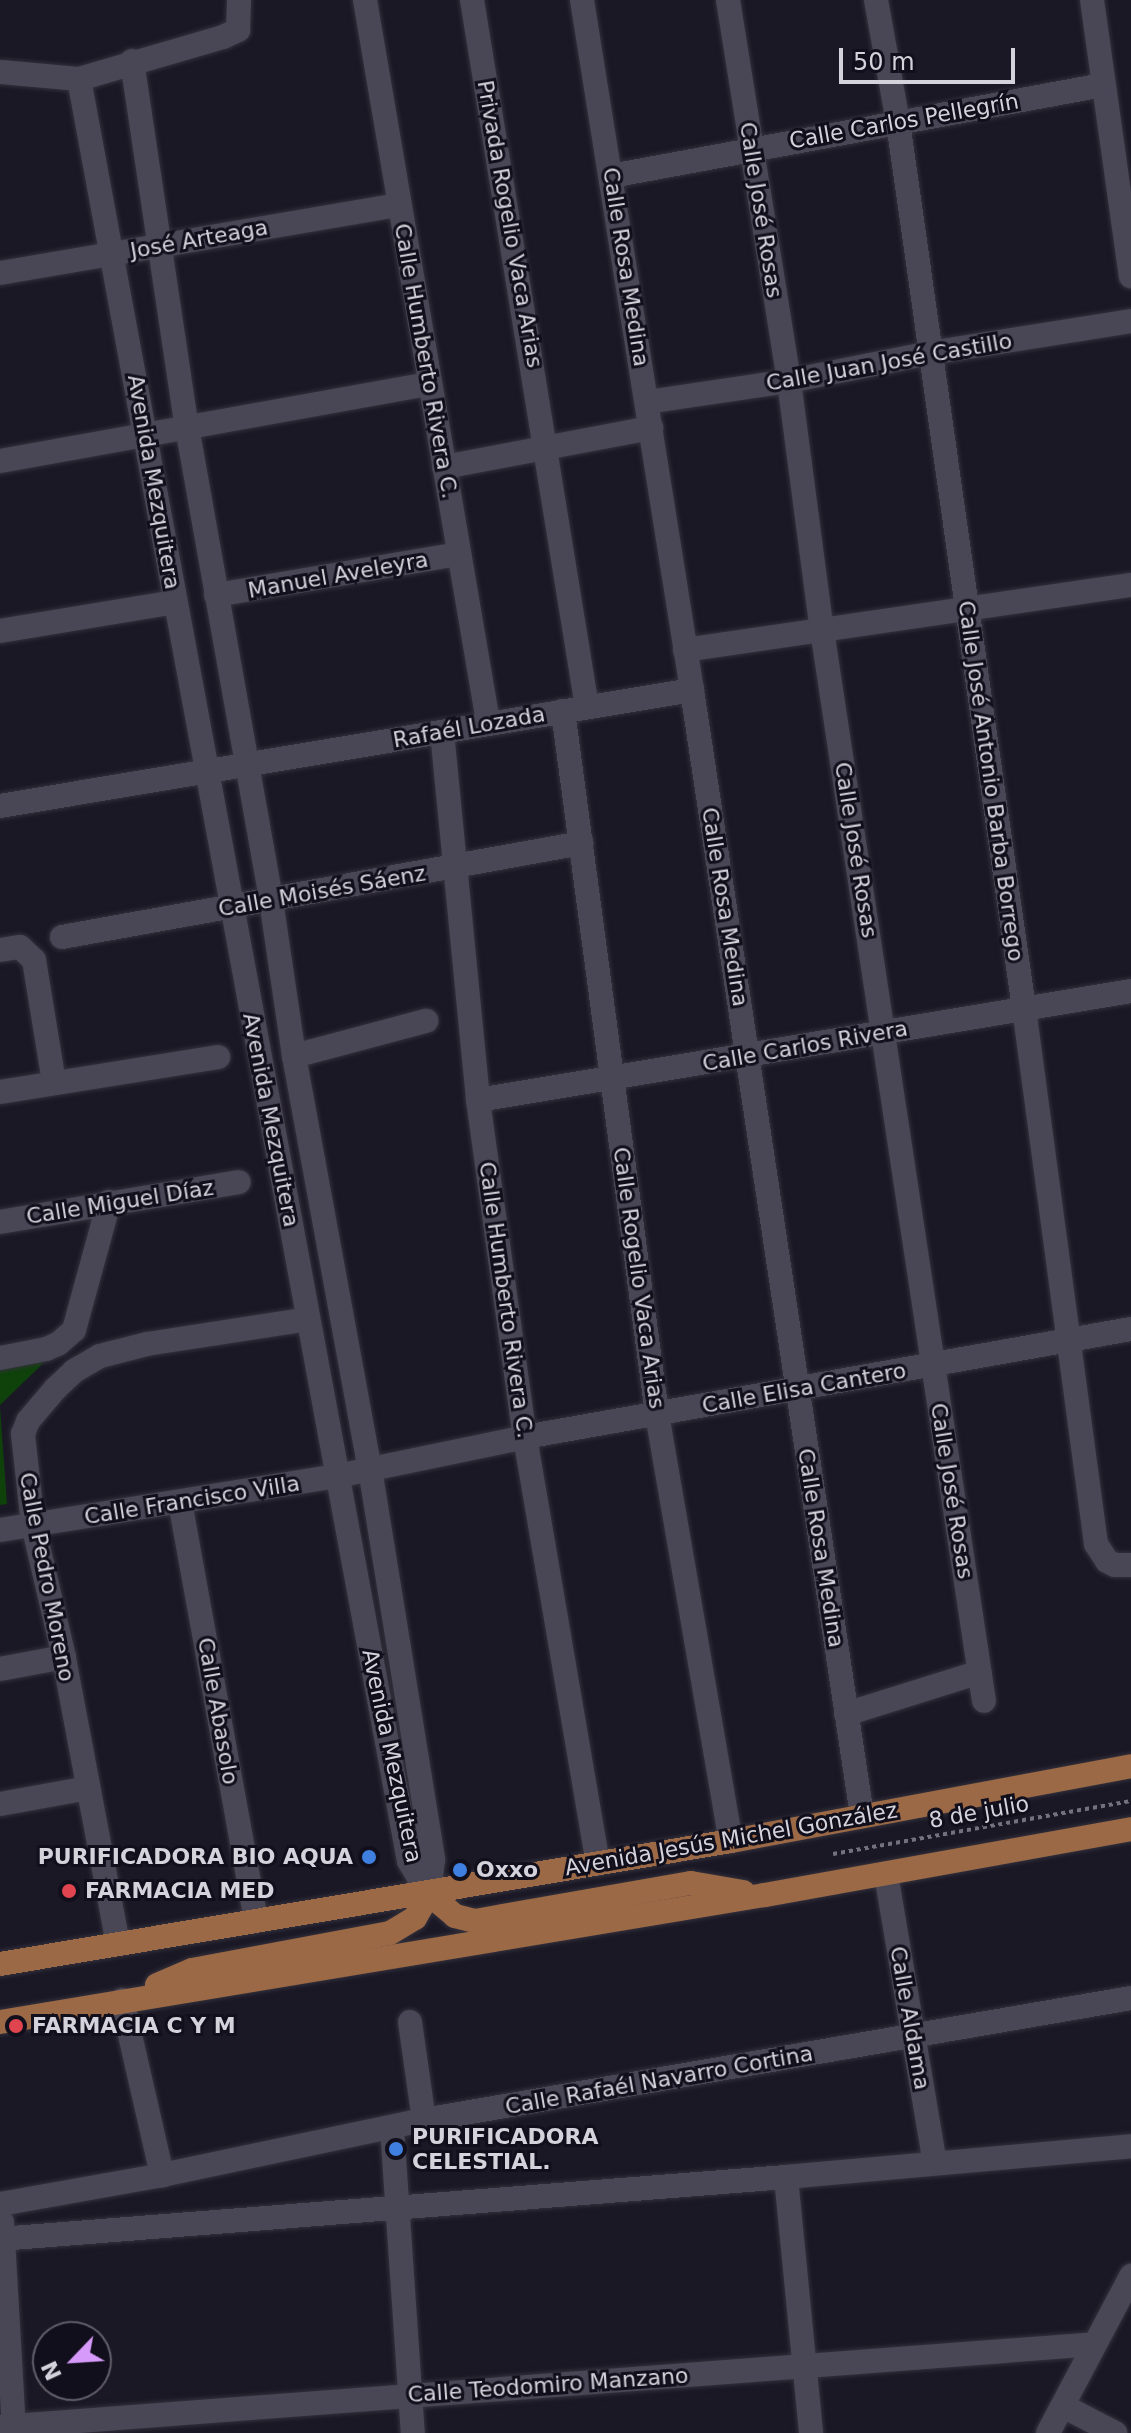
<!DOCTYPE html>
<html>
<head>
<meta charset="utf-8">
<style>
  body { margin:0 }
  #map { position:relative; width:1131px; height:2433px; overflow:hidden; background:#1b1826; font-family:"DejaVu Sans",sans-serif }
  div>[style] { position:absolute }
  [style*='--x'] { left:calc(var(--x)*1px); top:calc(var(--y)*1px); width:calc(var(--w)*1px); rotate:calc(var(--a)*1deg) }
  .green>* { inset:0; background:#0e420a }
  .path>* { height:4px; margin-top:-2px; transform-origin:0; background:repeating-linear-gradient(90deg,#73717d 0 4px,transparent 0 8px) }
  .roads { filter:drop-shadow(0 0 2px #33313b) drop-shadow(0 0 2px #33313b) }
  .minor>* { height:24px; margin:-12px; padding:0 12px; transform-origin:12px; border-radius:12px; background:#494656 }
  .primary>* { height:24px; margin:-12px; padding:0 12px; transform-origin:12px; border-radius:12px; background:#9b6946 }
  .dots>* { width:22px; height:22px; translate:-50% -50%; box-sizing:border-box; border:4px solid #120f1c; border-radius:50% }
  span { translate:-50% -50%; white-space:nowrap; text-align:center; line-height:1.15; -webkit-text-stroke:6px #120f1c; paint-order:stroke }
  .street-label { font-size:22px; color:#d4d2db }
  .poi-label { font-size:22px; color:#d4d2db; font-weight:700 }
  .right { translate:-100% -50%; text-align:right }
  .left { translate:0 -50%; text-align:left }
  .north { position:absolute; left:32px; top:2321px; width:80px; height:80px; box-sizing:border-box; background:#120f1c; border:2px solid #605d68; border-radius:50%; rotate:245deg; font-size:22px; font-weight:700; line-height:32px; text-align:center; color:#d4d2db }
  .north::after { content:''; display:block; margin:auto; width:28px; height:36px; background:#d69bfa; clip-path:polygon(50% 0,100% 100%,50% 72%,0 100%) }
  .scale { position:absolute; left:839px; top:48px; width:176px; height:36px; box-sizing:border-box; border:4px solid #d4d2db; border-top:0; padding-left:10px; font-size:24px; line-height:28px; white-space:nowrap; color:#d4d2db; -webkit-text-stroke:6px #120f1c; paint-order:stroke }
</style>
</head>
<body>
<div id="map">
  <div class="green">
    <div style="clip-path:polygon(56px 1351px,0 1405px,0 1363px)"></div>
    <div style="clip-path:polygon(0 1407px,7px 1504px,0 1505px)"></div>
  </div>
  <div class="path">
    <div style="--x:833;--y:1854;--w:303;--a:-10.1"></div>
  </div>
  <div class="roads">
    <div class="minor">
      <div style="--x:365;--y:0;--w:732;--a:80.33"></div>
      <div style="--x:472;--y:0;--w:716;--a:80.76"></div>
      <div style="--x:582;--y:0;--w:699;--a:80.94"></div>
      <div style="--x:692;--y:690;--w:1138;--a:81.41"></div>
      <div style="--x:728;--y:0;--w:386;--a:80.9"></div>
      <div style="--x:789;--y:381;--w:251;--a:82.5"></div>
      <div style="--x:822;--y:630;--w:1083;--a:81.4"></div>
      <div style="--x:876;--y:0;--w:124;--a:79.8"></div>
      <div style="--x:898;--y:122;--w:895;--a:81.91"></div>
      <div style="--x:1024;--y:1008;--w:541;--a:82.35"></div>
      <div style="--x:1096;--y:1544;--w:20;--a:57"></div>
      <div style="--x:1107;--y:1561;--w:9;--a:27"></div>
      <div style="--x:1115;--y:1565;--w:16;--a:0"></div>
      <div style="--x:1092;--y:0;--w:279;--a:82"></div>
      <div style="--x:132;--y:61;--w:370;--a:81.5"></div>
      <div style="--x:187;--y:427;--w:480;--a:79.9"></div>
      <div style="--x:271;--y:900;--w:158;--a:81.6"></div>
      <div style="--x:294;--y:1056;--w:420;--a:79.6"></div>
      <div style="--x:370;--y:1469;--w:396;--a:80.8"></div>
      <div style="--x:433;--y:1860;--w:34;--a:97"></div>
      <div style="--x:1;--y:72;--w:78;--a:5.1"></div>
      <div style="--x:79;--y:79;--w:150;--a:-16.3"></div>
      <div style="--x:223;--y:37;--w:17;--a:-25"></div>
      <div style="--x:238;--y:30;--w:30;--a:-88"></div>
      <div style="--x:79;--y:79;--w:1812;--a:79.51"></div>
      <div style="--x:409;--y:1861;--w:39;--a:59"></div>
      <div style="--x:611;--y:176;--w:500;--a:-10.48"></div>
      <div style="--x:0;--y:273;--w:405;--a:-9.7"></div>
      <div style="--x:647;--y:402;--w:144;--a:-8.4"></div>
      <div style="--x:789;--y:381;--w:144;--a:-11.2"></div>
      <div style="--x:930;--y:353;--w:204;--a:-9"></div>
      <div style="--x:0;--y:461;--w:437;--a:-10.2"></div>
      <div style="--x:444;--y:467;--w:211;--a:-10.7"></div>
      <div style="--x:216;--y:595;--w:246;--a:-9.6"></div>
      <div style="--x:0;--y:631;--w:177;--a:-9.4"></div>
      <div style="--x:685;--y:650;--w:451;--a:-8.3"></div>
      <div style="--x:563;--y:711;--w:709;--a:82.38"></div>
      <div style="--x:657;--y:1414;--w:433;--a:80.2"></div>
      <div style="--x:442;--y:732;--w:370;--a:84.4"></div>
      <div style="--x:478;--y:1100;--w:340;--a:82.1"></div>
      <div style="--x:525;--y:1437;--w:433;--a:80.3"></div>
      <div style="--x:0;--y:806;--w:702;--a:-9.52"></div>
      <div style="--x:62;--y:937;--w:528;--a:-10.25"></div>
      <div style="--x:0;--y:950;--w:20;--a:-9"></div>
      <div style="--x:20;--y:947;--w:19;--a:43"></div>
      <div style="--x:34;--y:960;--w:124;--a:80.7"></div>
      <div style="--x:294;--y:1056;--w:137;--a:-14.9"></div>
      <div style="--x:0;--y:1092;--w:221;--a:-9.1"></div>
      <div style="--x:478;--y:1100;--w:662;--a:-9.48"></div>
      <div style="--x:0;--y:1222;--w:242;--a:-9.5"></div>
      <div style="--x:0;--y:1358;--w:47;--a:-11.1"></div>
      <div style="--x:46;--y:1349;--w:13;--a:-23"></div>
      <div style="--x:58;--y:1344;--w:21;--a:-41"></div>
      <div style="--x:74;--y:1330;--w:133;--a:-74.7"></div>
      <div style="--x:180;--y:1502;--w:426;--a:79.7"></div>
      <div style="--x:0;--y:1530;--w:341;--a:-9.1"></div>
      <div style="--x:337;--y:1476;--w:192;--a:-11.7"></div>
      <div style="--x:525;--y:1437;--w:616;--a:-10.11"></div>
      <div style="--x:0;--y:1669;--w:65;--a:-10.6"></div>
      <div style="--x:846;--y:1714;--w:140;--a:-17.4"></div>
      <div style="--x:0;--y:1804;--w:89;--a:-10.3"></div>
      <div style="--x:886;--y:1874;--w:293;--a:80.4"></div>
      <div style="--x:118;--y:1944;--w:292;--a:-100.7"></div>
      <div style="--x:64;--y:1657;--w:136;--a:-103.2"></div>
      <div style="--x:33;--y:1525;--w:92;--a:-96.3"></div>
      <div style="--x:23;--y:1434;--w:14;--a:-69"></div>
      <div style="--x:28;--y:1421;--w:42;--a:-49.8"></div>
      <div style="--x:55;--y:1389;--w:26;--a:-43"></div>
      <div style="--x:74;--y:1371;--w:30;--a:-30"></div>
      <div style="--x:100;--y:1356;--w:49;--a:-14.3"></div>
      <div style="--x:147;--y:1344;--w:163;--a:-8.8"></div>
      <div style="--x:122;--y:2000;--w:180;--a:77.1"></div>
      <div style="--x:410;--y:2022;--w:99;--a:81.9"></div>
      <div style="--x:392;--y:2128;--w:306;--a:86.1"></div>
      <div style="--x:786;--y:2177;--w:257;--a:84.4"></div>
      <div style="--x:0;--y:2204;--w:165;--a:-10.1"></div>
      <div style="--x:162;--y:2175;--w:268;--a:-11.9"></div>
      <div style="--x:424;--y:2120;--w:717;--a:-9.79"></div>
      <div style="--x:2;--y:2222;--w:211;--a:86.7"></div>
      <div style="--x:0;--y:2239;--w:788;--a:-4.51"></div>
      <div style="--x:786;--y:2177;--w:346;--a:-5.1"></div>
      <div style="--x:1063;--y:2406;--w:59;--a:27.4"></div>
      <div style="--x:0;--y:2427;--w:1098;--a:-4.33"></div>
      <div style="--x:1048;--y:2433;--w:178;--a:-62.1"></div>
    </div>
    <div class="primary">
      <div style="--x:0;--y:1964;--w:741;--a:-9.55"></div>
      <div style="--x:731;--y:1841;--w:407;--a:-10.6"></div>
      <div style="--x:157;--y:1985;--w:38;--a:-23"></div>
      <div style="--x:192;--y:1970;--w:201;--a:-10.6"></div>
      <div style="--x:390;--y:1933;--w:29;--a:-31"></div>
      <div style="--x:415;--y:1918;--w:28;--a:-60"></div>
      <div style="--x:429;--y:1894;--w:34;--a:40"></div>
      <div style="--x:455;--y:1916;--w:21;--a:14"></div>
      <div style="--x:475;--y:1921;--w:219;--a:-10"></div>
      <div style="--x:691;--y:1883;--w:53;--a:9.8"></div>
      <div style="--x:0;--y:2022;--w:775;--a:-9.43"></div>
      <div style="--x:765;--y:1895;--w:372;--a:-10.2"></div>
    </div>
  </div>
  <div class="dots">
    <div style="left:369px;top:1857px;background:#3f7fe0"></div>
    <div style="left:460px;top:1870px;background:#3f7fe0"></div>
    <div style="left:69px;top:1891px;background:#e0444e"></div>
    <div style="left:16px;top:2026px;background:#e0444e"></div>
    <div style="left:396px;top:2149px;background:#3f7fe0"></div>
  </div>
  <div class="street-label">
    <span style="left:904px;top:121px;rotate:-10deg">Calle Carlos Pellegrín</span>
    <span style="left:761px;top:210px;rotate:81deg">Calle José Rosas</span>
    <span style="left:510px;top:224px;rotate:80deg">Privada Rogelio Vaca Arias</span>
    <span style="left:199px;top:239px;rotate:-10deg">José Arteaga</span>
    <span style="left:626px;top:267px;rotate:81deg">Calle Rosa Medina</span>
    <span style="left:426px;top:361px;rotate:80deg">Calle Humberto Rivera C.</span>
    <span style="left:889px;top:362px;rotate:-10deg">Calle Juan José Castillo</span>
    <span style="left:154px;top:482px;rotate:80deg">Avenida Mezquitera</span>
    <span style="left:338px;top:575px;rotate:-10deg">Manuel Aveleyra</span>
    <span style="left:469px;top:727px;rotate:-10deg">Rafaél Lozada</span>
    <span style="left:991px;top:781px;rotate:82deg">Calle José Antonio Barba Borrego</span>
    <span style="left:856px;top:850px;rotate:81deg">Calle José Rosas</span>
    <span style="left:322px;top:891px;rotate:-10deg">Calle Moisés Sáenz</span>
    <span style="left:725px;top:907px;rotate:81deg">Calle Rosa Medina</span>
    <span style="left:805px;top:1046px;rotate:-10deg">Calle Carlos Rivera</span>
    <span style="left:271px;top:1120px;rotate:79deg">Avenida Mezquitera</span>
    <span style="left:120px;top:1202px;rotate:-9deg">Calle Miguel Díaz</span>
    <span style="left:639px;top:1278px;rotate:82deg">Calle Rogelio Vaca Arias</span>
    <span style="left:506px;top:1300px;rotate:82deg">Calle Humberto Rivera C.</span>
    <span style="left:804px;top:1388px;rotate:-10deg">Calle Elisa Cantero</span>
    <span style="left:952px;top:1491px;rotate:81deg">Calle José Rosas</span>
    <span style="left:192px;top:1500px;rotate:-9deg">Calle Francisco Villa</span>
    <span style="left:821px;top:1548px;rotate:81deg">Calle Rosa Medina</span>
    <span style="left:47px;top:1577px;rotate:79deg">Calle Pedro Moreno</span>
    <span style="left:218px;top:1711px;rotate:80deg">Calle Abasolo</span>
    <span style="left:392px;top:1756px;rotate:78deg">Avenida Mezquitera</span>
    <span style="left:979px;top:1812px;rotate:-10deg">8 de julio</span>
    <span style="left:731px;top:1839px;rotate:-10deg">Avenida Jesús Michel González</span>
    <span style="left:910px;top:2018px;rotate:80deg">Calle Aldama</span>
    <span style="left:659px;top:2080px;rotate:-10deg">Calle Rafaél Navarro Cortina</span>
    <span style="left:548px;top:2385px;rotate:-4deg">Calle Teodomiro Manzano</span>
  </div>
  <div class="poi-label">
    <span class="right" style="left:353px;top:1857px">PURIFICADORA BIO AQUA</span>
    <span class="left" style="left:476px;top:1870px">Oxxo</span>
    <span class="left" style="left:85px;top:1891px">FARMACIA MED</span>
    <span class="left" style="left:32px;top:2026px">FARMACIA C Y M</span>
    <span class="left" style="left:412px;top:2149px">PURIFICADORA<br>CELESTIAL.</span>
  </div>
  <div class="north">N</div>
  <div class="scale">50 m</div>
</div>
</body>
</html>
